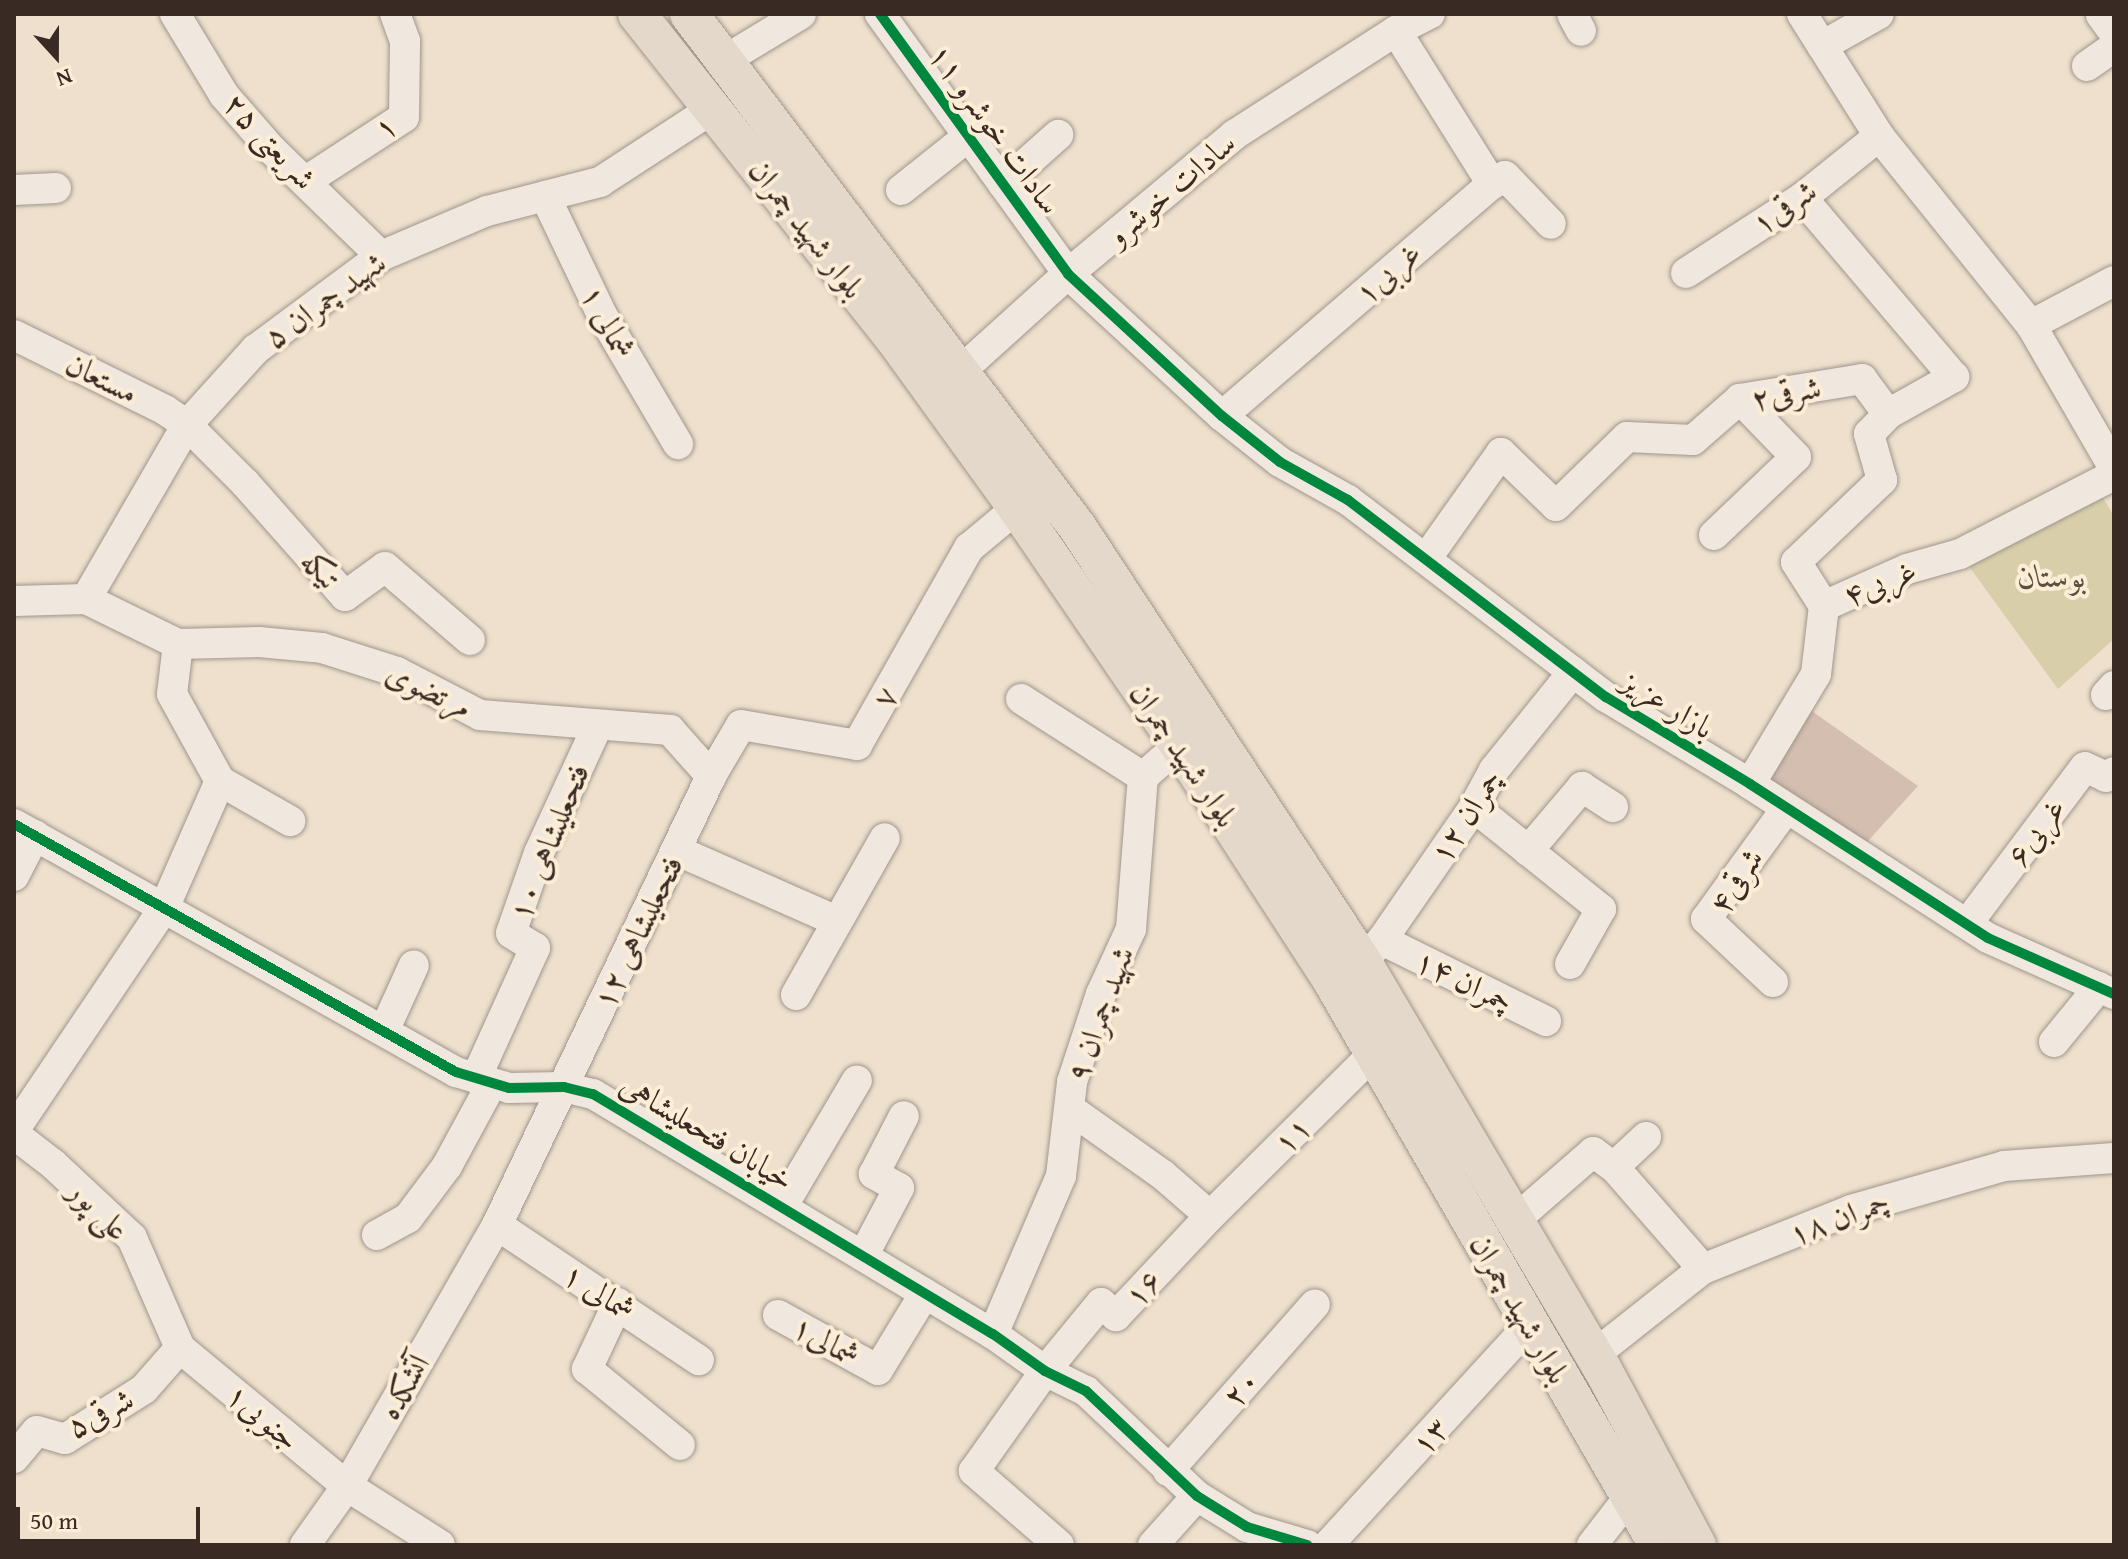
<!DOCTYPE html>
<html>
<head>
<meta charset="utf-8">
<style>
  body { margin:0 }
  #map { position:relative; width:2128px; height:1559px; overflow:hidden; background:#eee0cd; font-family:"Gentium Book Plus",Amiri,serif }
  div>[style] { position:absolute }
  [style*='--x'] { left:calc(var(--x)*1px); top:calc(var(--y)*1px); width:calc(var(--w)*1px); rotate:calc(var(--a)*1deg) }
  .green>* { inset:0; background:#d8cfaa }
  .building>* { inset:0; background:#d4beb0 }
  .roads { filter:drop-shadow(0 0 2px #a0968b) drop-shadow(0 0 2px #a0968b) }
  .minor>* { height:30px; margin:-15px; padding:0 15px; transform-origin:15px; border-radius:15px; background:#f0e8df }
  .major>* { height:38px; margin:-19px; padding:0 19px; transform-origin:19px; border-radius:19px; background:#e3d8ca }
  .cycleway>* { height:10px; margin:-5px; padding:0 5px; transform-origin:5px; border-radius:5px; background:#00873e }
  span { translate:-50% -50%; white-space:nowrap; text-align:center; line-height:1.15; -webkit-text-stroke:8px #fcedd6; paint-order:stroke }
  .street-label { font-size:32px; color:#392a24 }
  .park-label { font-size:32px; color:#5c503e; font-style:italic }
  .frame { position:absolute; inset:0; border:16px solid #392a24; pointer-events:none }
  .north { position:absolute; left:16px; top:16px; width:80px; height:80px; -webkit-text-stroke:6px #fcedd6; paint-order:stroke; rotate:159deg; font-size:22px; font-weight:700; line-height:32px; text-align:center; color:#392a24 }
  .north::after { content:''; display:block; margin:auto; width:28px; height:36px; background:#392a24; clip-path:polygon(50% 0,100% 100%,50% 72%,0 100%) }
  .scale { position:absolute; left:16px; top:1507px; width:184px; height:36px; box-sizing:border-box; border:4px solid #392a24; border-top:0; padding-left:10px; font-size:24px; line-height:28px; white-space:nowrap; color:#392a24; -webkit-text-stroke:6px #fcedd6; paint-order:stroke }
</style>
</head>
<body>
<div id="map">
  <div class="green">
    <div style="clip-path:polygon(2094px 483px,2114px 516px,2114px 639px,2058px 689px,1960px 554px)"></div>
  </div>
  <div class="building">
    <div style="clip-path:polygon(1799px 702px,1918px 786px,1857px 853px,1750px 784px)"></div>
  </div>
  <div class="roads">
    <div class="minor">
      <div style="--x:175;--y:14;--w:95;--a:58.8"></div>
      <div style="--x:224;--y:95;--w:73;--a:48.9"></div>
      <div style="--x:272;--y:150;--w:152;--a:44.2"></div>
      <div style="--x:880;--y:14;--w:321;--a:54.1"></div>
      <div style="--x:1068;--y:274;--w:209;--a:42.7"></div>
      <div style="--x:1222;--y:416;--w:74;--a:38.4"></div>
      <div style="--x:1280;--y:462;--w:78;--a:29.2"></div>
      <div style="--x:1348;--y:500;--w:325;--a:37.4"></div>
      <div style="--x:1606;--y:697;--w:168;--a:31.1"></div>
      <div style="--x:1750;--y:784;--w:283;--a:32.9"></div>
      <div style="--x:1988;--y:938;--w:138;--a:24"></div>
      <div style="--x:1572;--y:14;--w:19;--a:62"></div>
      <div style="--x:1802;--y:14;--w:144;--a:57.7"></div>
      <div style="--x:1879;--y:136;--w:243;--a:51.2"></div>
      <div style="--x:2031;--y:325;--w:165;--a:59.9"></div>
      <div style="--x:2101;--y:15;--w:22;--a:54"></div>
      <div style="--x:1396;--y:31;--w:181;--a:57.9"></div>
      <div style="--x:1822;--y:46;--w:65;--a:-29.3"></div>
      <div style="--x:725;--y:60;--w:89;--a:-31.2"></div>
      <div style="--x:2087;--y:66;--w:33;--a:-35"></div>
      <div style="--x:306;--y:181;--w:117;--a:-33.1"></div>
      <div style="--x:404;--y:117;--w:76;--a:-89.2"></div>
      <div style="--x:405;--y:41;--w:29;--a:-110"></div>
      <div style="--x:1003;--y:184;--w:74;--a:-41.7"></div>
      <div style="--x:14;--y:190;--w:42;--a:-2.7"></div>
      <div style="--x:901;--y:190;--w:87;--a:-38.5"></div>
      <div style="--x:545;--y:196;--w:132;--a:64.4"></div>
      <div style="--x:602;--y:315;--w:150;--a:59.5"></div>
      <div style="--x:1686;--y:273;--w:138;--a:-32.9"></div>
      <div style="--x:1802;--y:198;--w:99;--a:-38.8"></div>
      <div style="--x:2031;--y:325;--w:94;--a:-27.9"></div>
      <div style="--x:14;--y:335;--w:169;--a:26.4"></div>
      <div style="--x:165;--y:410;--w:27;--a:34"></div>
      <div style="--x:187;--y:425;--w:82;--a:45"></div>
      <div style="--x:245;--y:483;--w:151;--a:48.5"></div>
      <div style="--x:345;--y:596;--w:49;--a:-35.9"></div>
      <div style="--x:385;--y:567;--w:112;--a:40.7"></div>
      <div style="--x:945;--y:385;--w:166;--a:-42.1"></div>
      <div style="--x:1068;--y:274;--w:217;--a:-39.9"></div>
      <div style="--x:1234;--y:135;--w:193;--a:-32.7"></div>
      <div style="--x:1396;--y:31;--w:38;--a:-27"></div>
      <div style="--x:1222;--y:416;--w:356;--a:-40.7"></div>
      <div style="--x:1492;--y:184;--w:15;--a:-32"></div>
      <div style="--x:1505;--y:176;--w:66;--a:46.2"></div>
      <div style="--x:1714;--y:535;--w:113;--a:-43.6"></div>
      <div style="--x:1796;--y:457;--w:81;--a:-134"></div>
      <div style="--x:1426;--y:559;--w:130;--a:-54.7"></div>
      <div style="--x:1501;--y:453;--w:76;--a:43.9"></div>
      <div style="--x:1556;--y:506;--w:99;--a:-44.2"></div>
      <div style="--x:1627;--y:437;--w:66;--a:2.6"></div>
      <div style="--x:1693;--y:440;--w:62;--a:-41.1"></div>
      <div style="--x:1740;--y:399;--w:124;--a:-9.3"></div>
      <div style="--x:1862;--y:379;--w:44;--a:53.4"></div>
      <div style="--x:1888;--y:414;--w:76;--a:-29.3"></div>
      <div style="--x:1954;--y:377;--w:235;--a:-130.3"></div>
      <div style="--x:86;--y:599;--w:201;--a:-59.9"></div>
      <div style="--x:187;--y:425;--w:103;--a:-47.8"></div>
      <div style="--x:256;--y:349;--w:156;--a:-36.6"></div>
      <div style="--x:381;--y:256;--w:115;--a:-23"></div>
      <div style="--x:487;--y:211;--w:117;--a:-14.4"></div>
      <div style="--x:600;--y:182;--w:134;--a:-33.1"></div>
      <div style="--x:14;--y:601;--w:72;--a:-1.6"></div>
      <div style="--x:86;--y:599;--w:102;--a:26.1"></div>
      <div style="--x:178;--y:644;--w:50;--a:96.8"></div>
      <div style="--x:172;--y:694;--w:99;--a:61.1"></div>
      <div style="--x:220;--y:781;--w:139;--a:113.8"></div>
      <div style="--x:164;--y:908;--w:268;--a:124"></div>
      <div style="--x:1824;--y:606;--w:52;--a:-122.5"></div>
      <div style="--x:1796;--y:562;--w:119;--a:-43.6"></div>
      <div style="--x:1882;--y:480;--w:48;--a:-105.8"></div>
      <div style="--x:1869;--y:434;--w:28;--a:-46"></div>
      <div style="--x:178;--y:644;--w:81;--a:-1.4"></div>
      <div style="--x:259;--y:642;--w:63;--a:5.4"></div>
      <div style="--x:322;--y:648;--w:79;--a:17.7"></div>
      <div style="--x:397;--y:672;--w:93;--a:27.4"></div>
      <div style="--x:480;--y:715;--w:191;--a:4.5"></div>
      <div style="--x:670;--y:730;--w:62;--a:48.3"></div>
      <div style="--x:2106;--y:695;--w:12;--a:-48"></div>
      <div style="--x:1021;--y:699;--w:145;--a:32.6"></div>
      <div style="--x:220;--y:781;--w:81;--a:29.7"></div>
      <div style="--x:1750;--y:784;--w:128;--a:-59"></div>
      <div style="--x:1816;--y:674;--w:68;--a:-83.3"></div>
      <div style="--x:1824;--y:606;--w:91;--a:-24"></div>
      <div style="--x:1907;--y:569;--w:55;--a:-15.8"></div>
      <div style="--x:1960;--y:554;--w:173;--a:-27.2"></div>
      <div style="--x:1474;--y:807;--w:163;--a:38.8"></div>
      <div style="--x:1601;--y:909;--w:63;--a:119.4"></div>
      <div style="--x:14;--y:824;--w:507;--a:29.3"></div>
      <div style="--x:456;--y:1072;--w:55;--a:16.8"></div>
      <div style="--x:509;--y:1088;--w:55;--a:-1"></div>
      <div style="--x:564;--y:1087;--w:30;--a:14"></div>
      <div style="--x:593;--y:1094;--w:466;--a:31"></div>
      <div style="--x:993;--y:1334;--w:64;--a:35.4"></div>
      <div style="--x:1045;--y:1371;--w:46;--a:26"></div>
      <div style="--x:1086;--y:1391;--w:153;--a:43.4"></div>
      <div style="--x:1197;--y:1496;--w:59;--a:31.8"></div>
      <div style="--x:1247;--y:1527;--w:63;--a:16.7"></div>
      <div style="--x:678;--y:851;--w:174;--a:23.8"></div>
      <div style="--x:1528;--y:851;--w:84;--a:-49.8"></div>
      <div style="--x:1582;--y:787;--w:37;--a:33"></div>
      <div style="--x:14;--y:876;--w:46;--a:-62.9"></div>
      <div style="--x:1967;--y:924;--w:196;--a:-53.1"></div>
      <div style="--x:2085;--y:767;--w:23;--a:25"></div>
      <div style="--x:2106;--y:777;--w:9;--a:-32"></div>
      <div style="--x:1382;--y:940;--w:183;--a:26.3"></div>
      <div style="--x:1362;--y:961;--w:29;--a:-46"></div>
      <div style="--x:1382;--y:940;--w:162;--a:-55.3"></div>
      <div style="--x:1474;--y:807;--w:42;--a:-61.6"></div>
      <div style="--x:1494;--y:770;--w:126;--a:-51.1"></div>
      <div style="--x:1773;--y:982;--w:92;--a:-136.8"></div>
      <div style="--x:1706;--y:919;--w:136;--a:-54"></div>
      <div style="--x:796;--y:995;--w:180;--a:-60.5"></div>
      <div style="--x:384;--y:1031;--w:72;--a:-65.6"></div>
      <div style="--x:2054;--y:1042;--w:71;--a:-50.7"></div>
      <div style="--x:476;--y:1078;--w:143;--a:-65.6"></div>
      <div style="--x:535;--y:948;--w:28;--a:-148"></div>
      <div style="--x:511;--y:933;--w:85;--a:-70.7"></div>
      <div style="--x:539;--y:853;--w:139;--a:-65.3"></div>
      <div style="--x:1070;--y:1109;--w:114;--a:35.4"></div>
      <div style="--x:1163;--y:1175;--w:62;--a:41.1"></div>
      <div style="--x:14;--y:1134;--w:49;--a:37.6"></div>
      <div style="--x:53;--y:1164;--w:108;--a:43.1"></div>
      <div style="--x:132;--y:1238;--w:120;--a:66.4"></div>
      <div style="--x:180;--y:1348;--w:217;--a:39.6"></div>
      <div style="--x:347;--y:1486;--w:110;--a:32.4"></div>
      <div style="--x:1614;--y:1167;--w:44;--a:-43.2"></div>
      <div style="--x:782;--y:1207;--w:147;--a:-59.4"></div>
      <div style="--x:1514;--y:1221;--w:105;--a:-41.1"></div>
      <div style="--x:1593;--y:1152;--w:26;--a:36"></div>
      <div style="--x:1614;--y:1167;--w:135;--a:48.9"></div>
      <div style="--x:497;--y:1225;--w:243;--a:33.8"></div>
      <div style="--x:377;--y:1235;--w:35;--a:-29"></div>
      <div style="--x:408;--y:1218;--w:65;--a:-53.1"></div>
      <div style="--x:447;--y:1166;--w:94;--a:-61.5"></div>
      <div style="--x:863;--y:1256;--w:77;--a:-62.1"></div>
      <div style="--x:899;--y:1188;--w:29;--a:-151"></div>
      <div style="--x:874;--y:1174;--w:65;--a:-62.7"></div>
      <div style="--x:618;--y:1303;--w:73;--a:115.2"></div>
      <div style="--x:587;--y:1369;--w:120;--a:39.3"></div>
      <div style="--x:778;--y:1315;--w:114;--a:28.8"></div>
      <div style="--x:878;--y:1370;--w:90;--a:-58.6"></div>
      <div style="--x:993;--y:1334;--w:172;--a:-66.7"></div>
      <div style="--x:1061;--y:1176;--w:95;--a:-83.3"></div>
      <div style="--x:1072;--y:1082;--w:93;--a:-71.8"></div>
      <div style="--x:1101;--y:994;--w:72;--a:-65.2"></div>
      <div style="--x:1131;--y:929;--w:152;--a:-85.5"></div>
      <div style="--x:1143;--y:777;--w:48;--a:-41.6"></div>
      <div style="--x:1594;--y:1355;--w:139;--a:-38.3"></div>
      <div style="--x:1703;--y:1269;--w:159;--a:-21.7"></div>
      <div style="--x:1851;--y:1210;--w:159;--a:-16"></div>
      <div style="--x:2004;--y:1166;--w:110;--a:-4.2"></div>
      <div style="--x:14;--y:1458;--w:35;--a:-50"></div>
      <div style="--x:37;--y:1431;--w:29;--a:16"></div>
      <div style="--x:65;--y:1439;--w:93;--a:-32.3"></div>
      <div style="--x:144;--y:1389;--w:55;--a:-48.7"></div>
      <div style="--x:1168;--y:1471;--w:222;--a:-48.6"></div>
      <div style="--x:305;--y:1545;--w:72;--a:-54.6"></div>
      <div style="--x:347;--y:1486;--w:301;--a:-60.1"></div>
      <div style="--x:497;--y:1225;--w:497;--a:-64.5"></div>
      <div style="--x:711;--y:776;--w:59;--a:-59.5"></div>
      <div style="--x:741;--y:725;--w:118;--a:9.8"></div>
      <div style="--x:857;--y:745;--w:227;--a:-60.4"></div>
      <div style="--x:969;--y:548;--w:62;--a:-39.8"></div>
      <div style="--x:1059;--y:1545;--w:113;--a:-139"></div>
      <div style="--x:974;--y:1471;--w:123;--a:-54.6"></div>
      <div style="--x:1045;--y:1371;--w:88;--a:-50.5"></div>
      <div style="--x:1101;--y:1303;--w:20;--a:41"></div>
      <div style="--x:1116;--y:1316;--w:137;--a:-46.8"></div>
      <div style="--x:1210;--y:1216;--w:230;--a:-44.8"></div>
      <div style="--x:1153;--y:1545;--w:66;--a:-48.1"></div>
      <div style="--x:1328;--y:1545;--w:297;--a:-47.5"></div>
      <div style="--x:1592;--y:1545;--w:62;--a:-52.2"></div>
    </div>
    <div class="major">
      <div style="--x:637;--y:14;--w:414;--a:51.6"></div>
      <div style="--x:894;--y:338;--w:210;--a:54.1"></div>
      <div style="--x:1017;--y:508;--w:287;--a:55.6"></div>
      <div style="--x:1179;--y:745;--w:279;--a:57"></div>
      <div style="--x:1331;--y:979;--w:654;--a:59.98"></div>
      <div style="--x:689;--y:14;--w:645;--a:52.88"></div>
      <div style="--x:1078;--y:528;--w:518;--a:56.74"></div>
      <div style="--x:1362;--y:961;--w:472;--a:59.5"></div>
      <div style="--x:1602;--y:1368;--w:201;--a:61.8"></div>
    </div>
  </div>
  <div class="cycleway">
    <div style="--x:880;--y:14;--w:321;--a:54.1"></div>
    <div style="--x:1068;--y:274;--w:209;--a:42.7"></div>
    <div style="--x:1222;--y:416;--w:74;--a:38.4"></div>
    <div style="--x:1280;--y:462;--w:78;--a:29.2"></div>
    <div style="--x:1348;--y:500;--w:325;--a:37.4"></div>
    <div style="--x:1606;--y:697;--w:168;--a:31.1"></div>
    <div style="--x:1750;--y:784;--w:283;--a:32.9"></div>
    <div style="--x:1988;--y:938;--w:138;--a:24"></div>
    <div style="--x:14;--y:824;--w:507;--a:29.3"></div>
    <div style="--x:456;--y:1072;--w:55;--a:16.8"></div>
    <div style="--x:509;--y:1088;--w:55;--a:-1"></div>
    <div style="--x:564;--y:1087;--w:30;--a:14"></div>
    <div style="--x:593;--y:1094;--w:466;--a:31"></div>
    <div style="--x:993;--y:1334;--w:64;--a:35.4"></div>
    <div style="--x:1045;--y:1371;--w:46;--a:26"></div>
    <div style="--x:1086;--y:1391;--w:153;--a:43.4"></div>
    <div style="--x:1197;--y:1496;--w:59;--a:31.8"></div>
    <div style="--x:1247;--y:1527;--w:63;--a:16.7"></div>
  </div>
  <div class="street-label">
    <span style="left:385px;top:127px;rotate:-38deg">۱</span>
    <span style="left:995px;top:129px;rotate:54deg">سادات خوشرو ۱۱</span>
    <span style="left:270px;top:141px;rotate:47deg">شریعتی ۲۵</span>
    <span style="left:1171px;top:189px;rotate:-40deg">سادات خوشرو</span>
    <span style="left:1784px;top:207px;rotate:-35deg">شرقی۱</span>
    <span style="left:807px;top:229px;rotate:52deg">بلوار شهید چمران</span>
    <span style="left:1388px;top:273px;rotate:-41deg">غربی۱</span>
    <span style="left:325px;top:300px;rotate:-36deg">شهید چمران ۵</span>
    <span style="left:608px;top:322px;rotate:62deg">شمالی ۱</span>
    <span style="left:102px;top:378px;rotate:26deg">مستعان</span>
    <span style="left:1786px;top:393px;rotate:-11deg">شرقی۲</span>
    <span style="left:321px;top:570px;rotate:46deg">تیکه</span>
    <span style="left:1880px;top:583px;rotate:-22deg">غربی۴</span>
    <span style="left:429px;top:690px;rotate:25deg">مرتضوی</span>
    <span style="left:885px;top:697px;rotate:-61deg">۷</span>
    <span style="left:1668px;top:704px;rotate:32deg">بازار عزیز</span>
    <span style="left:1184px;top:755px;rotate:56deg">بلوار شهید چمران</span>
    <span style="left:1466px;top:816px;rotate:-57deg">چمران ۱۲</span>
    <span style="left:2036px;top:832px;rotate:-53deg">غربی۶</span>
    <span style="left:549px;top:842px;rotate:-68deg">فتحعلیشاهی ۱۰</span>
    <span style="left:1736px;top:881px;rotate:-57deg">شرقی۴</span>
    <span style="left:638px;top:932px;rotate:-64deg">فتحعلیشاهی ۱۲</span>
    <span style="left:1464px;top:981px;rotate:26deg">چمران ۱۴</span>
    <span style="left:1100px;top:1014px;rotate:-70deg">شهید چمران ۹</span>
    <span style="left:707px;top:1132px;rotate:31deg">خیابان فتحعلیشاهی</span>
    <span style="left:1292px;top:1135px;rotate:-45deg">۱۱</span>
    <span style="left:99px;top:1210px;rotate:45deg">علی پور</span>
    <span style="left:1839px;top:1218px;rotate:-20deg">چمران ۱۸</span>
    <span style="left:1143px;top:1288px;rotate:-47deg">۱۶</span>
    <span style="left:599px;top:1292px;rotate:33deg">۱ شمالی</span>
    <span style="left:1520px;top:1309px;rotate:60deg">بلوار شهید چمران</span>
    <span style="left:826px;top:1341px;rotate:29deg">شمالی۱</span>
    <span style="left:404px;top:1387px;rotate:-60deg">آتشکده</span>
    <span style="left:1241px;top:1388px;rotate:-49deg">۲۰</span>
    <span style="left:100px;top:1413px;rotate:-28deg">شرقی۵</span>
    <span style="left:263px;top:1417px;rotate:40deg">جنوبی۱</span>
    <span style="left:1430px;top:1436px;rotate:-47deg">۱۳</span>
  </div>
  <div class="park-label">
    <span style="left:2052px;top:576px">بوستان</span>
  </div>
  <div class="frame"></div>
  <div class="north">N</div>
  <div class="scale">50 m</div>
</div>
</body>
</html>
